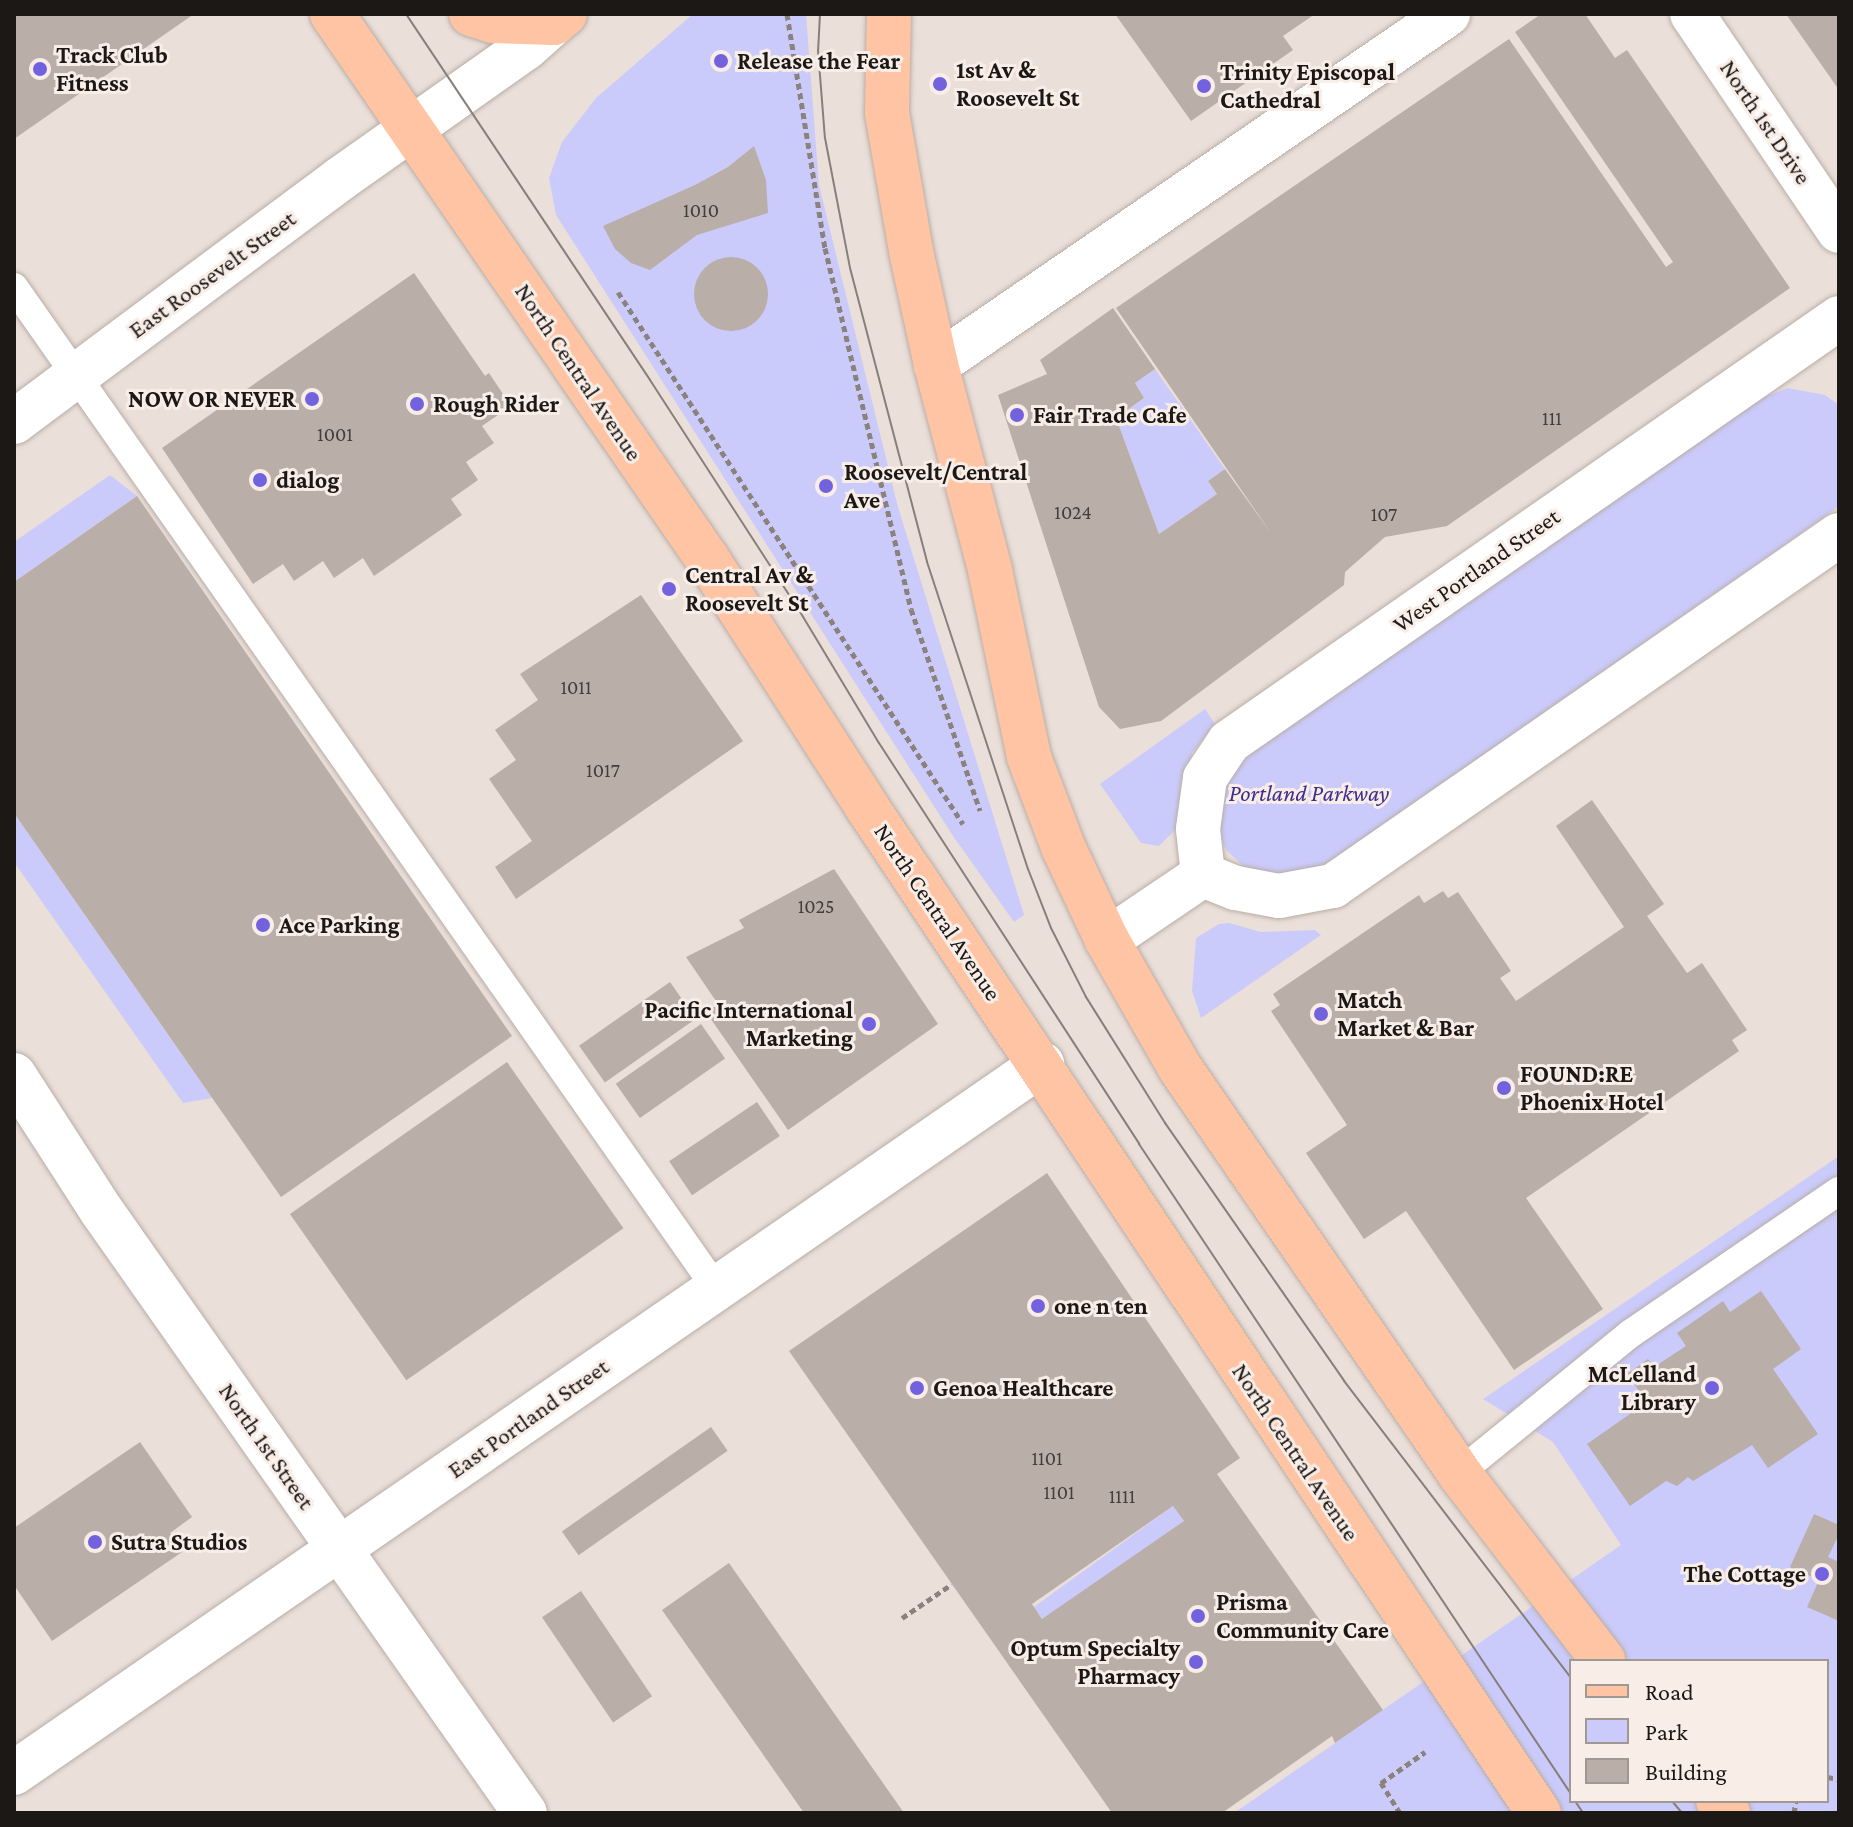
<!DOCTYPE html>
<html>
<head>
<meta charset="utf-8">
<style>
  body { margin:0 }
  #map { position:relative; width:1853px; height:1827px; overflow:hidden; background:#ebdfd9; font-family:"Crimson Pro",serif }
  div>[style] { position:absolute }
  [style*='--x'] { left:calc(var(--x)*1px); top:calc(var(--y)*1px); width:calc(var(--w)*1px); rotate:calc(var(--a)*1deg) }
  .green>* { inset:0; background:#cbcbfb; transform-origin:0 0 }
  .building>* { inset:0; background:#b9aea8; transform-origin:0 0 }
  .round { border-radius:50% }
  .path>* { height:5px; margin-top:-2.5px; transform-origin:0; background:repeating-linear-gradient(90deg,#8b827e 0 6px,transparent 0 10px) }
  .roads { filter:drop-shadow(0 0 2px #b8ada7) drop-shadow(0 0 2px #b8ada7) }
  .lane>* { height:28px; margin:-14px; padding:0 14px; transform-origin:14px; border-radius:14px; background:#fff }
  .street>* { height:44px; margin:-22px; padding:0 22px; transform-origin:22px; border-radius:22px; background:#fff }
  .secondary>* { height:44px; margin:-22px; padding:0 22px; transform-origin:22px; border-radius:22px; background:#fff }
  .primary>* { height:44px; margin:-22px; padding:0 22px; transform-origin:22px; border-radius:22px; background:#fec4a3 }
  .tram>* { height:2px; margin:-1px; padding:0 1px; transform-origin:1px; border-radius:1px; background:#877f7b }
  .dots>* { width:22px; height:22px; translate:-50% -50%; box-sizing:border-box; border:4px solid #f8ede7; border-radius:50% }
  span { translate:-50% -50%; white-space:nowrap; text-align:center; line-height:1.15; -webkit-text-stroke:6px #f8ede7; paint-order:stroke }
  .number-label { font-size:20px; color:#433e3a }
  .number-label span { -webkit-text-stroke-width:0 }
  .poi-label { font-size:24px; color:#1c1816; font-weight:700 }
  .left { translate:0 -50%; text-align:left }
  .right { translate:-100% -50%; text-align:right }
  .street-label { font-size:24px; color:#1c1816 }
  .park-label { font-size:24px; color:#402d8e; font-style:italic }
  .frame { position:absolute; inset:0; border:16px solid #1c1816; pointer-events:none }
  .legend { position:absolute; left:1569px; top:1659px; width:260px; height:144px; box-sizing:border-box; background:#f8ede7; border:2px solid #a09893; margin:0; padding:10px 14px; list-style:none; font-size:24px; color:#1c1816 }
  .legend li { display:flex; align-items:center; gap:16px; height:40px }
  .legend b { width:40px; border:2px solid #a09893 }
</style>
</head>
<body>
<div id="map">
  <div class="green">
    <div style="clip-path:polygon(693px 14px,806px 14px,819px 185px,898px 507px,1024px 915px,1014px 922px,953px 836px,556px 215px,549px 178px,562px 142px,596px 98px)"></div>
    <div style="clip-path:polygon(1155px 369px,1225px 469px,1208px 481px,1217px 494px,1159px 534px,1116px 418px,1144px 398px,1135px 383px)"></div>
    <div style="clip-path:polygon(1788px 388px,1825px 395px,1839px 405px,1839px 505px,1834px 510px,1319px 870px,1282px 882px,1251px 873px,1227px 851px,1217px 832px,1217px 787px,1231px 763px,1754px 401px)"></div>
    <div style="clip-path:polygon(110px 475px,137px 496px,14px 582px,14px 542px)"></div>
    <div style="clip-path:polygon(1205px 709px,1215px 724px,1192px 753px,1177px 828px,1159px 846px,1141px 843px,1100px 784px)"></div>
    <div style="clip-path:polygon(14px 813px,212px 1098px,183px 1103px,14px 862px)"></div>
    <div style="clip-path:polygon(1229px 923px,1261px 932px,1315px 930px,1321px 935px,1201px 1018px,1192px 991px,1196px 938px,1219px 924px)"></div>
    <div style="clip-path:polygon(evenodd,1839px 1156px,1839px 1813px,1234px 1813px,1621px 1545px,1553px 1442px,1483px 1399px,1839px 1156px,1571px 1661px,1827px 1661px,1827px 1801px,1571px 1801px,1571px 1661px)"></div>
    <div style="left:1173px;top:1506px;width:19px;height:172px;rotate:54deg"></div>
  </div>
  <div class="building">
    <div style="clip-path:polygon(14px 14px,194px 14px,14px 139px)"></div>
    <div style="clip-path:polygon(1115px 14px,1315px 14px,1283px 36px,1293px 50px,1191px 121px)"></div>
    <div style="clip-path:polygon(1541px 14px,1585px 14px,1615px 58px,1627px 50px,1790px 288px,1447px 526px,1385px 537px,1345px 572px,1344px 585px,1161px 721px,1120px 729px,1099px 707px,998px 395px,1047px 374px,1040px 360px,1113px 308px,1155px 369px,1135px 383px,1144px 398px,1116px 418px,1159px 534px,1217px 494px,1208px 481px,1225px 469px,1273px 536px,1116px 308px,1509px 39px,1666px 267px,1673px 262px,1515px 32px)"></div>
    <div style="clip-path:polygon(1786px 14px,1839px 14px,1839px 90px)"></div>
    <div style="clip-path:polygon(754px 146px,766px 180px,768px 213px,697px 235px,650px 270px,631px 263px,615px 249px,603px 226px,695px 185px,728px 167px)"></div>
    <div class="round" style="left:694px;top:257px;width:74px;height:74px"></div>
    <div style="clip-path:polygon(414px 273px,485px 376px,489px 373px,511px 406px,482px 426px,494px 443px,466px 462px,478px 480px,451px 499px,462px 515px,374px 576px,363px 558px,334px 578px,323px 561px,294px 581px,283px 564px,253px 584px,162px 448px)"></div>
    <div style="clip-path:polygon(137px 496px,512px 1036px,281px 1197px,14px 813px,14px 582px)"></div>
    <div style="clip-path:polygon(641px 595px,743px 741px,516px 899px,495px 867px,532px 841px,489px 779px,516px 760px,495px 730px,538px 700px,520px 674px)"></div>
    <div style="clip-path:polygon(1592px 800px,1664px 904px,1647px 916px,1687px 973px,1702px 963px,1747px 1030px,1732px 1040px,1739px 1051px,1526px 1198px,1603px 1309px,1514px 1370px,1406px 1211px,1364px 1239px,1306px 1153px,1347px 1125px,1271px 1011px,1280px 1005px,1273px 994px,1419px 895px,1424px 903px,1443px 891px,1448px 898px,1458px 892px,1511px 971px,1500px 978px,1516px 1001px,1624px 927px,1556px 826px)"></div>
    <div style="clip-path:polygon(834px 869px,938px 1024px,788px 1130px,706px 1012px,718px 1004px,686px 957px,744px 928px,739px 920px)"></div>
    <div style="left:670px;top:982px;width:45px;height:111px;rotate:55deg"></div>
    <div style="left:701px;top:1024px;width:42px;height:104px;rotate:55deg"></div>
    <div style="left:507px;top:1062px;width:203px;height:265px;rotate:55deg"></div>
    <div style="left:757px;top:1102px;width:41px;height:106px;rotate:56deg"></div>
    <div style="clip-path:polygon(evenodd,1047px 1173px,1240px 1458px,1217px 1474px,1383px 1710px,1335px 1743px,1332px 1736px,1222px 1813px,1112px 1813px,789px 1351px,1047px 1173px,1173px 1506px,1184px 1521px,1042px 1619px,1032px 1604px,1173px 1506px)"></div>
    <div style="clip-path:polygon(1761px 1291px,1801px 1349px,1773px 1369px,1818px 1434px,1768px 1468px,1752px 1445px,1693px 1481px,1688px 1477px,1677px 1486px,1666px 1481px,1630px 1506px,1587px 1444px,1647px 1402px,1627px 1374px,1648px 1359px,1654px 1367px,1686px 1346px,1677px 1333px,1723px 1301px,1730px 1312px)"></div>
    <div style="left:711px;top:1427px;width:29px;height:182px;rotate:55deg"></div>
    <div style="clip-path:polygon(140px 1442px,192px 1517px,170px 1533px,182px 1552px,52px 1641px,14px 1585px,14px 1528px)"></div>
    <div style="clip-path:polygon(1814px 1514px,1839px 1525px,1839px 1534px,1828px 1557px,1839px 1562px,1839px 1621px,1807px 1607px,1819px 1580px,1790px 1567px)"></div>
    <div style="clip-path:polygon(729px 1563px,904px 1813px,804px 1813px,662px 1610px)"></div>
    <div style="left:581px;top:1591px;width:127px;height:47px;rotate:56deg"></div>
  </div>
  <div class="path">
    <div style="--x:787;--y:14;--w:237;--a:80.8"></div>
    <div style="--x:825;--y:248;--w:371;--a:76.6"></div>
    <div style="--x:911;--y:609;--w:213;--a:71.1"></div>
    <div style="--x:618;--y:292;--w:634;--a:57.04"></div>
    <div style="--x:902;--y:1618;--w:60;--a:-34.2"></div>
    <div style="--x:1827;--y:1777;--w:12;--a:9"></div>
    <div style="--x:1400;--y:1813;--w:36;--a:-122"></div>
    <div style="--x:1381;--y:1783;--w:54;--a:-35.2"></div>
    <div style="--x:1794;--y:1813;--w:12;--a:-81"></div>
  </div>
  <div class="roads">
    <div class="lane">
      <div style="--x:14;--y:287;--w:1223;--a:54.96"></div>
      <div style="--x:1459;--y:1473;--w:220;--a:-39.1"></div>
      <div style="--x:1630;--y:1334;--w:253;--a:-34.4"></div>
    </div>
    <div class="street">
      <div style="--x:1692;--y:14;--w:262;--a:55.9"></div>
      <div style="--x:936;--y:365;--w:621;--a:-34.43"></div>
      <div style="--x:1203;--y:875;--w:46;--a:-96.2"></div>
      <div style="--x:1198;--y:829;--w:51;--a:-82.2"></div>
      <div style="--x:1205;--y:778;--w:43;--a:-56.3"></div>
      <div style="--x:1229;--y:742;--w:743;--a:-34.8"></div>
      <div style="--x:1203;--y:875;--w:35;--a:22"></div>
      <div style="--x:1236;--y:888;--w:44;--a:10.5"></div>
      <div style="--x:1279;--y:896;--w:55;--a:-10.5"></div>
      <div style="--x:1333;--y:886;--w:616;--a:-34.75"></div>
      <div style="--x:1107;--y:940;--w:116;--a:-34.1"></div>
      <div style="--x:14;--y:1075;--w:161;--a:57.2"></div>
      <div style="--x:101;--y:1210;--w:737;--a:54.89"></div>
      <div style="--x:14;--y:1773;--w:1249;--a:-34.59"></div>
    </div>
    <div class="secondary">
      <div style="--x:14;--y:422;--w:407;--a:-36.7"></div>
      <div style="--x:340;--y:179;--w:228;--a:-35.2"></div>
      <div style="--x:526;--y:48;--w:38;--a:-42"></div>
    </div>
    <div class="primary">
      <div style="--x:332;--y:14;--w:663;--a:55.45"></div>
      <div style="--x:708;--y:560;--w:294;--a:57.2"></div>
      <div style="--x:867;--y:807;--w:1210;--a:56.26"></div>
      <div style="--x:471;--y:14;--w:23;--a:18"></div>
      <div style="--x:493;--y:21;--w:61;--a:1.9"></div>
      <div style="--x:554;--y:23;--w:14;--a:-39"></div>
      <div style="--x:889;--y:14;--w:99;--a:91.2"></div>
      <div style="--x:887;--y:113;--w:140;--a:80.1"></div>
      <div style="--x:911;--y:251;--w:117;--a:77.6"></div>
      <div style="--x:936;--y:365;--w:212;--a:75.2"></div>
      <div style="--x:990;--y:570;--w:191;--a:78.2"></div>
      <div style="--x:1029;--y:757;--w:98;--a:69.2"></div>
      <div style="--x:1064;--y:849;--w:101;--a:64.7"></div>
      <div style="--x:1107;--y:940;--w:147;--a:60.3"></div>
      <div style="--x:1180;--y:1068;--w:492;--a:55.4"></div>
      <div style="--x:1459;--y:1473;--w:237;--a:52.4"></div>
      <div style="--x:1718;--y:1801;--w:16;--a:50"></div>
    </div>
  </div>
  <div class="tram">
    <div style="--x:406;--y:14;--w:440;--a:56.3"></div>
    <div style="--x:650;--y:380;--w:274;--a:57.1"></div>
    <div style="--x:799;--y:610;--w:155;--a:59"></div>
    <div style="--x:879;--y:743;--w:478;--a:57"></div>
    <div style="--x:1139;--y:1144;--w:780;--a:56.39"></div>
    <div style="--x:820;--y:14;--w:36;--a:93"></div>
    <div style="--x:818;--y:50;--w:88;--a:85.5"></div>
    <div style="--x:825;--y:138;--w:132;--a:79.1"></div>
    <div style="--x:850;--y:268;--w:304;--a:75.3"></div>
    <div style="--x:927;--y:562;--w:323;--a:71.8"></div>
    <div style="--x:1028;--y:869;--w:63;--a:68.7"></div>
    <div style="--x:1051;--y:928;--w:77;--a:63.1"></div>
    <div style="--x:1086;--y:997;--w:149;--a:57.9"></div>
    <div style="--x:1165;--y:1123;--w:314;--a:55.2"></div>
    <div style="--x:1344;--y:1381;--w:374;--a:52.6"></div>
    <div style="--x:1575;--y:1801;--w:14;--a:56"></div>
    <div style="--x:1672;--y:1801;--w:16;--a:50"></div>
  </div>
  <div class="dots">
    <div style="left:721px;top:61px;background:#7362dd"></div>
    <div style="left:40px;top:69px;background:#7362dd"></div>
    <div style="left:940px;top:84px;background:#7362dd"></div>
    <div style="left:1204px;top:86px;background:#7362dd"></div>
    <div style="left:312px;top:399px;background:#7362dd"></div>
    <div style="left:417px;top:404px;background:#7362dd"></div>
    <div style="left:1017px;top:415px;background:#7362dd"></div>
    <div style="left:260px;top:480px;background:#7362dd"></div>
    <div style="left:826px;top:486px;background:#7362dd"></div>
    <div style="left:669px;top:589px;background:#7362dd"></div>
    <div style="left:263px;top:925px;background:#7362dd"></div>
    <div style="left:1321px;top:1014px;background:#7362dd"></div>
    <div style="left:869px;top:1024px;background:#7362dd"></div>
    <div style="left:1504px;top:1088px;background:#7362dd"></div>
    <div style="left:1038px;top:1306px;background:#7362dd"></div>
    <div style="left:917px;top:1388px;background:#7362dd"></div>
    <div style="left:1712px;top:1388px;background:#7362dd"></div>
    <div style="left:95px;top:1542px;background:#7362dd"></div>
    <div style="left:1822px;top:1574px;background:#7362dd"></div>
    <div style="left:1198px;top:1616px;background:#7362dd"></div>
    <div style="left:1196px;top:1662px;background:#7362dd"></div>
  </div>
  <div class="number-label">
    <span style="left:701px;top:210px">1010</span>
    <span style="left:1552px;top:418px">111</span>
    <span style="left:335px;top:434px">1001</span>
    <span style="left:1073px;top:512px">1024</span>
    <span style="left:1384px;top:514px">107</span>
    <span style="left:576px;top:687px">1011</span>
    <span style="left:603px;top:770px">1017</span>
    <span style="left:816px;top:906px">1025</span>
    <span style="left:1047px;top:1458px">1101</span>
    <span style="left:1059px;top:1492px">1101</span>
    <span style="left:1122px;top:1496px">1111</span>
  </div>
  <div class="poi-label">
    <span class="left" style="left:56px;top:69px">Track Club<br>Fitness</span>
    <span class="left" style="left:737px;top:61px">Release the Fear</span>
    <span class="left" style="left:956px;top:84px">1st Av &amp;<br>Roosevelt St</span>
    <span class="left" style="left:1220px;top:86px">Trinity Episcopal<br>Cathedral</span>
    <span class="right" style="left:296px;top:399px">NOW OR NEVER</span>
    <span class="left" style="left:433px;top:404px">Rough Rider</span>
    <span class="left" style="left:1033px;top:415px">Fair Trade Cafe</span>
    <span class="left" style="left:844px;top:486px">Roosevelt/Central<br>Ave</span>
    <span class="left" style="left:276px;top:480px">dialog</span>
    <span class="left" style="left:685px;top:589px">Central Av &amp;<br>Roosevelt St</span>
    <span class="left" style="left:279px;top:925px">Ace Parking</span>
    <span class="left" style="left:1337px;top:1014px">Match<br>Market &amp; Bar</span>
    <span class="right" style="left:853px;top:1024px">Pacific International<br>Marketing</span>
    <span class="left" style="left:1520px;top:1088px">FOUND:RE<br>Phoenix Hotel</span>
    <span class="left" style="left:1054px;top:1306px">one n ten</span>
    <span class="right" style="left:1696px;top:1388px">McLelland<br>Library</span>
    <span class="left" style="left:933px;top:1388px">Genoa Healthcare</span>
    <span class="left" style="left:111px;top:1542px">Sutra Studios</span>
    <span class="right" style="left:1806px;top:1574px">The Cottage</span>
    <span class="left" style="left:1216px;top:1616px">Prisma<br>Community Care</span>
    <span class="right" style="left:1180px;top:1662px">Optum Specialty<br>Pharmacy</span>
  </div>
  <div class="street-label">
    <span style="left:1766px;top:122px;rotate:56deg">North 1st Drive</span>
    <span style="left:212px;top:274px;rotate:-36deg">East Roosevelt Street</span>
    <span style="left:579px;top:372px;rotate:56deg">North Central Avenue</span>
    <span style="left:1476px;top:570px;rotate:-35deg">West Portland Street</span>
    <span style="left:938px;top:912px;rotate:56deg">North Central Avenue</span>
    <span style="left:528px;top:1418px;rotate:-35deg">East Portland Street</span>
    <span style="left:267px;top:1446px;rotate:55deg">North 1st Street</span>
    <span style="left:1296px;top:1452px;rotate:56deg">North Central Avenue</span>
  </div>
  <div class="park-label">
    <span style="left:1309px;top:793px">Portland Parkway</span>
  </div>
  <div class="frame"></div>
  <ul class="legend">
  <li><b style="height:10px;background:#fec4a3"></b>Road</li>
  <li><b style="height:22px;background:#cbcbfb"></b>Park</li>
  <li><b style="height:22px;background:#b9aea8"></b>Building</li>
  </ul>
</div>
</body>
</html>
